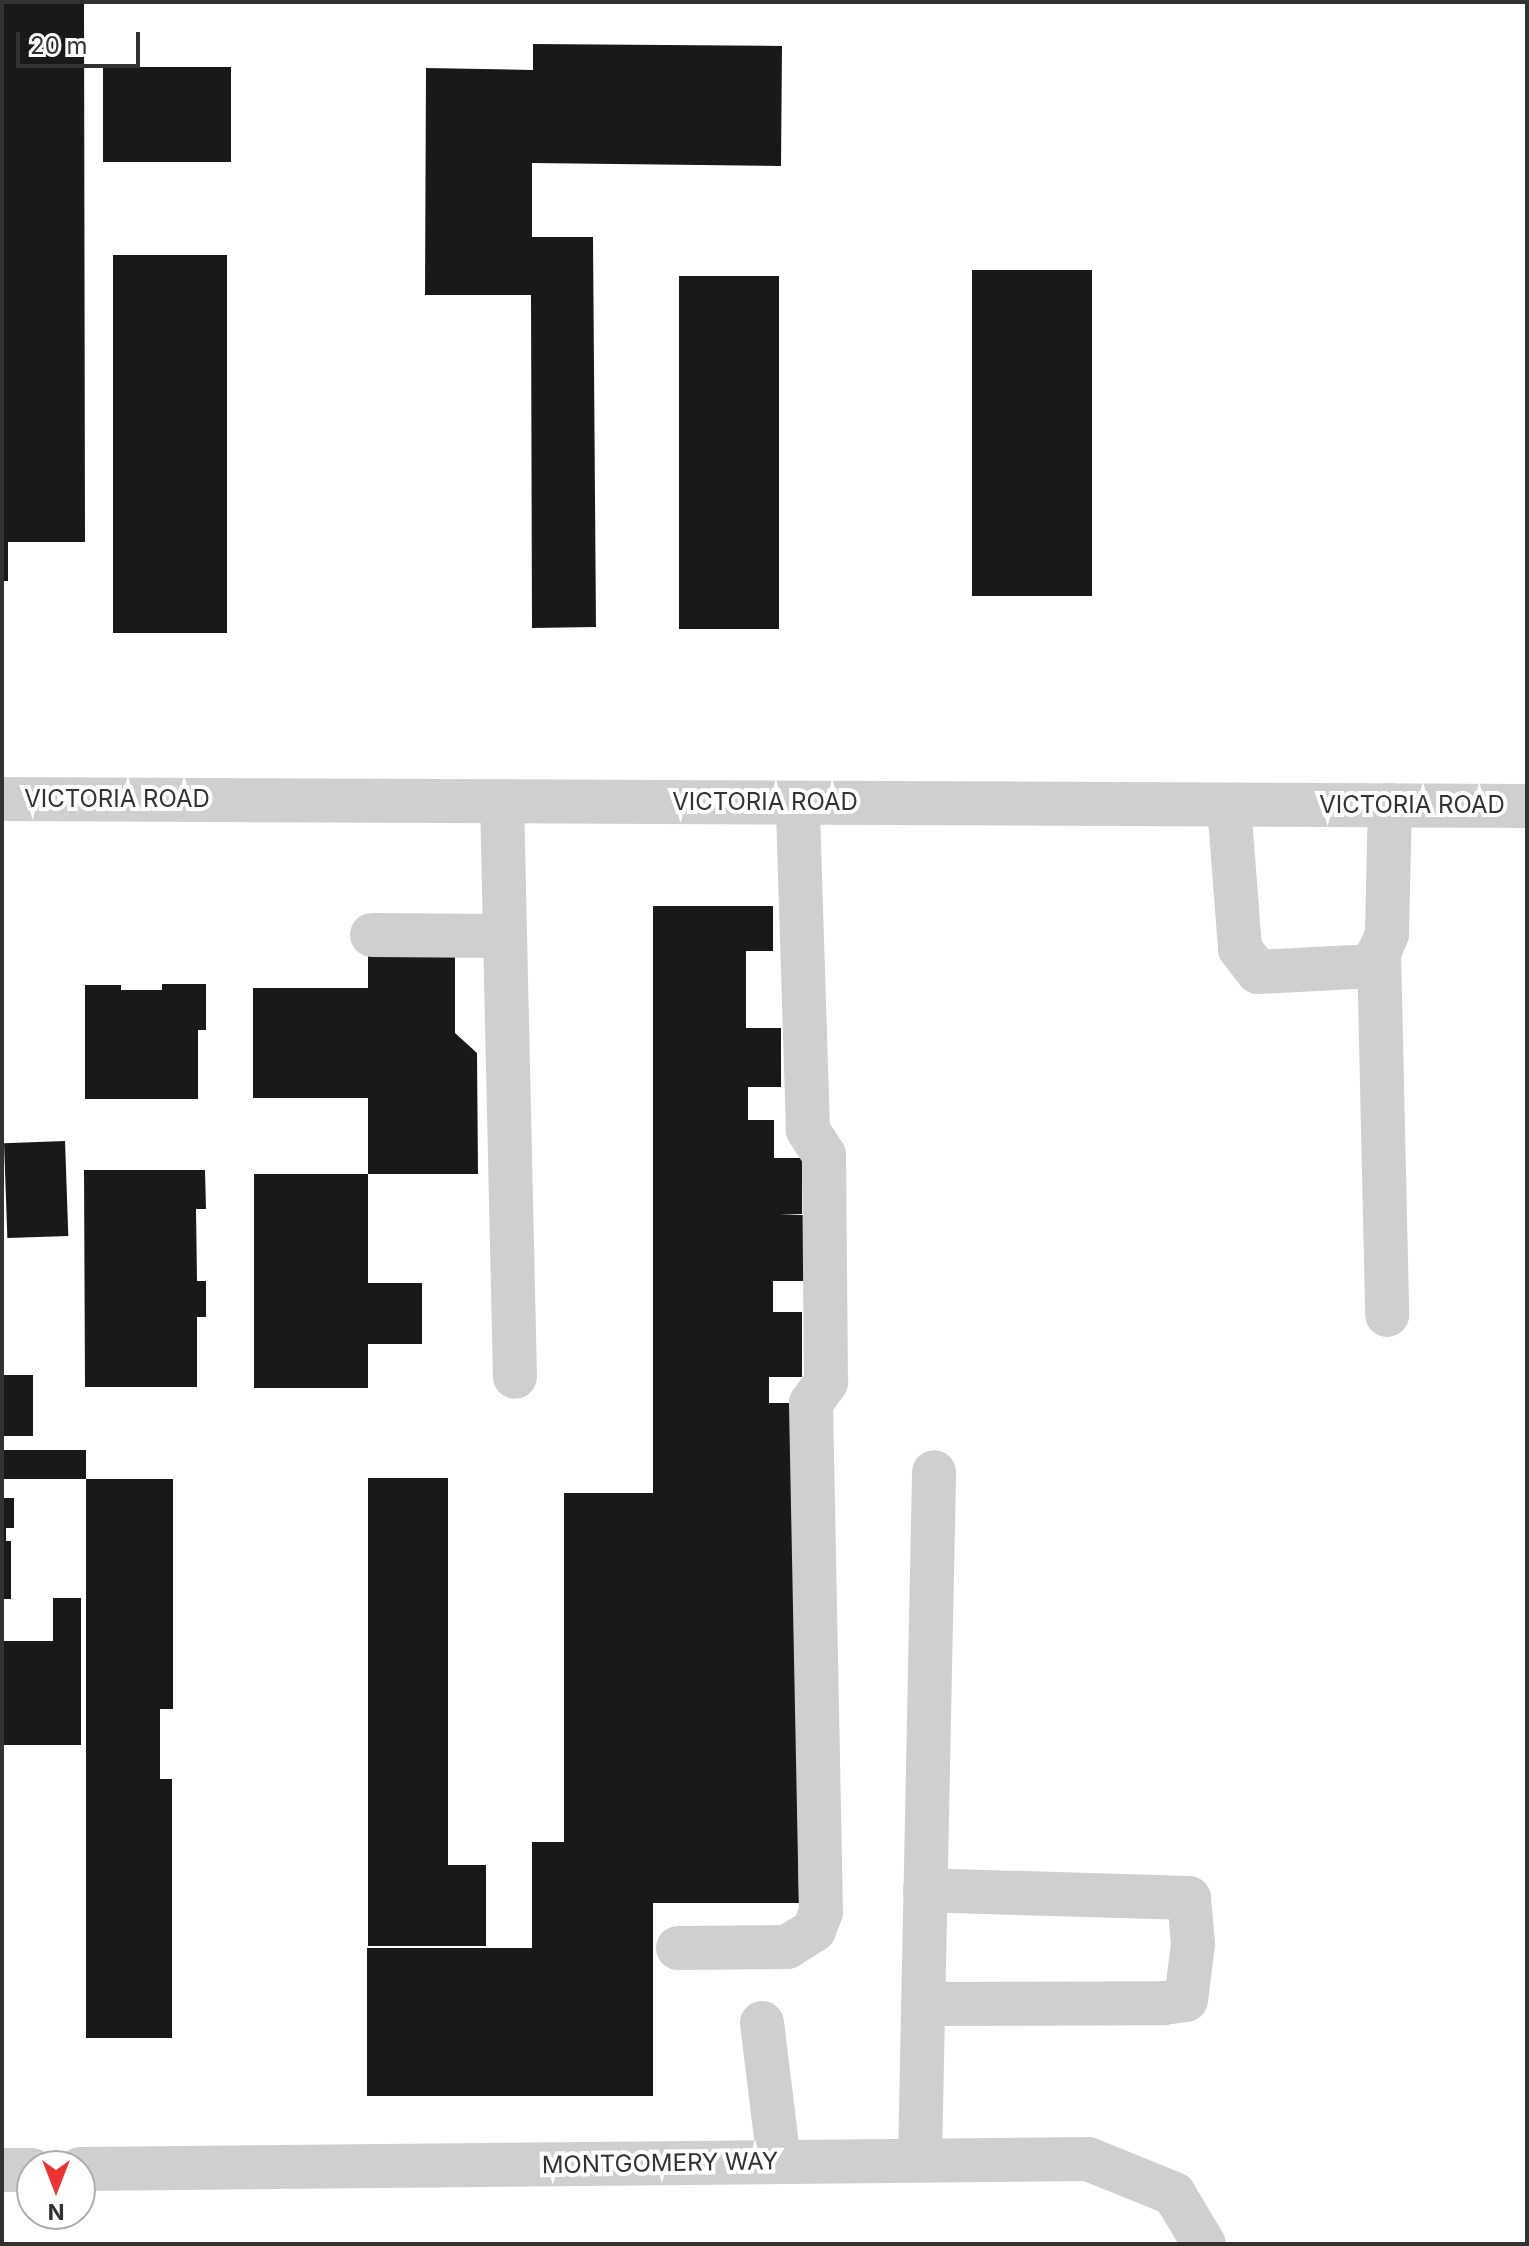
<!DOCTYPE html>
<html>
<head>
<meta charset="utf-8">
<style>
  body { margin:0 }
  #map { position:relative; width:1529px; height:2246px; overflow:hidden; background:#fff; font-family:Inter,sans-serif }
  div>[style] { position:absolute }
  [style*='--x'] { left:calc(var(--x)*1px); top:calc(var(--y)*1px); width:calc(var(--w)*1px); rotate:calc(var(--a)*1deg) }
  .building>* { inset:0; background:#191919; transform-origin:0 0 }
  .minor>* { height:44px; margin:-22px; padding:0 22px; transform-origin:22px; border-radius:22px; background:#cfcfcf }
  span { translate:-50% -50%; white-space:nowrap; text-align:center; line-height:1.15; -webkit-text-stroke:8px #fff; paint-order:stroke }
  .street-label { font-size:24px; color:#323232 }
  .frame { position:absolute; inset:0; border:4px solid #323232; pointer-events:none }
  .north { position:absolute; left:16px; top:2150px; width:80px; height:80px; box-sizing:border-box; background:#fff; border:2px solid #adadad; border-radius:50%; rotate:180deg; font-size:22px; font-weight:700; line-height:32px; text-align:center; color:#323232 }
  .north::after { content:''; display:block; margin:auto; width:28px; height:36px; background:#ea3332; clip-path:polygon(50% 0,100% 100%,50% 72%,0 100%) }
  .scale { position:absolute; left:16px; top:32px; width:124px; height:36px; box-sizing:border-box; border:4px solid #323232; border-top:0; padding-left:10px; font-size:24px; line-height:28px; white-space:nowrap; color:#323232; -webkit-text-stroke:6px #fff; paint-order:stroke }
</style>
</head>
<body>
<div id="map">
  <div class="building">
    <div style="clip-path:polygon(2px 2px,84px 2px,85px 542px,8px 542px,8px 581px,2px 581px)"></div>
    <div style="clip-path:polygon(533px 44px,782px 46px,781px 166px,532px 163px,532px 237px,593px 237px,596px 627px,532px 628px,531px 295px,425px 295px,426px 68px,533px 70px)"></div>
    <div style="left:103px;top:67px;width:128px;height:95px"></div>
    <div style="left:113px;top:255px;width:114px;height:378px"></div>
    <div style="left:1092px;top:270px;width:326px;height:120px;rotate:90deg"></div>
    <div style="left:779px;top:276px;width:353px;height:100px;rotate:90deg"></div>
    <div style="clip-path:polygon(653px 906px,773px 906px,773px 951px,746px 951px,746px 1028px,781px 1028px,781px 1087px,748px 1087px,748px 1120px,774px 1120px,774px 1158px,802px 1158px,802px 1214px,779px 1215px,809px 1215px,809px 1281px,773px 1281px,773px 1312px,802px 1312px,802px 1377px,769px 1377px,769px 1403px,792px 1403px,799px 1903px,653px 1903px,653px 2096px,367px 2096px,367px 1948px,532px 1948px,532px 1842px,564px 1842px,564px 1493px,653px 1493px)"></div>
    <div style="clip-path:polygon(368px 955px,455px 955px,455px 1033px,477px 1053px,478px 1174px,368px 1174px,368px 1098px,253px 1098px,253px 988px,368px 988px)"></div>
    <div style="clip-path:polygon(162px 984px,206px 984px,206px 1030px,198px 1030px,198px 1099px,85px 1099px,85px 985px,121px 985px,121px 990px,162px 990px)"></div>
    <div style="left:65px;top:1141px;width:95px;height:61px;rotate:88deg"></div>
    <div style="clip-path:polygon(84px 1170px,205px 1170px,206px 1209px,196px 1209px,197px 1281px,206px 1281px,206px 1317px,197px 1317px,197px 1387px,85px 1387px)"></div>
    <div style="clip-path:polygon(254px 1174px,368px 1174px,368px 1283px,422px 1283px,422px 1344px,368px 1344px,368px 1388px,254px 1388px)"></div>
    <div style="left:2px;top:1375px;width:31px;height:61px"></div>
    <div style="left:2px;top:1450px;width:84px;height:29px"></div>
    <div style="clip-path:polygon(368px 1478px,448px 1478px,448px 1865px,486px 1865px,486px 1946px,368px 1946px)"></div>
    <div style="clip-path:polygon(86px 1479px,173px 1479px,173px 1709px,160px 1709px,160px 1779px,172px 1779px,172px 2038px,86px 2038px)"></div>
    <div style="clip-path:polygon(2px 1498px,14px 1498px,14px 1528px,6px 1528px,6px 1541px,11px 1541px,11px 1599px,2px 1599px)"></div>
    <div style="clip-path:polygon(53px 1598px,81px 1598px,81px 1745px,2px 1745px,2px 1641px,53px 1641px)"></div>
  </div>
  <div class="minor">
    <div style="--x:2;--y:799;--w:1525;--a:0.26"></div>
    <div style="--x:502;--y:801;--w:576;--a:88.71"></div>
    <div style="--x:1229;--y:805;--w:144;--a:85.6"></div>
    <div style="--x:1240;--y:949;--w:29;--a:52"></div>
    <div style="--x:1258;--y:972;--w:116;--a:-3"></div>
    <div style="--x:1374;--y:966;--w:35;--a:-68"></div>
    <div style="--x:1387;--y:934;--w:129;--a:-88.7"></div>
    <div style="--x:372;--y:935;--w:133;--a:0.4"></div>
    <div style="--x:1379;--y:952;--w:363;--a:88.7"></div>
    <div style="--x:678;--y:1948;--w:109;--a:-0.5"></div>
    <div style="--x:787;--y:1947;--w:32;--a:-32"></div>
    <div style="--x:814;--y:1930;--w:19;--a:-69"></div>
    <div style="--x:821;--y:1912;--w:509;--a:-91.13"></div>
    <div style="--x:811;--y:1403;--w:26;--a:-54"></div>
    <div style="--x:826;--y:1382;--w:227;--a:-90.5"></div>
    <div style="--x:824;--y:1155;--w:30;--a:-123"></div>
    <div style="--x:808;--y:1130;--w:327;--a:-91.8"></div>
    <div style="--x:923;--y:2004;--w:241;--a:-0.2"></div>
    <div style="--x:1164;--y:2003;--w:22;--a:-8"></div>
    <div style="--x:1186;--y:2000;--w:56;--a:-82.9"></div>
    <div style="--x:1193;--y:1944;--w:46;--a:-95"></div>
    <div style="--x:1189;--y:1898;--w:264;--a:-178.3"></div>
    <div style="--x:762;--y:2023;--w:140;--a:83"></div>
    <div style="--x:920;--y:2160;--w:688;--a:-88.83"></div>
    <div style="--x:80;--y:2169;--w:1008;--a:-0.57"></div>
    <div style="--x:1088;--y:2159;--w:93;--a:22.1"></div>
    <div style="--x:1174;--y:2194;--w:58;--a:59"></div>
    <div style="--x:2;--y:2170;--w:30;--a:0"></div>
  </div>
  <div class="street-label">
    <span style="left:117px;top:799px">VICTORIA ROAD</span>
    <span style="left:765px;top:802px">VICTORIA ROAD</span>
    <span style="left:1412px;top:805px">VICTORIA ROAD</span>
    <span style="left:660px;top:2163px;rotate:-1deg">MONTGOMERY WAY</span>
  </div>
  <div class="frame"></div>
  <div class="north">N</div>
  <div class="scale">20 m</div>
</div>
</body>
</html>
